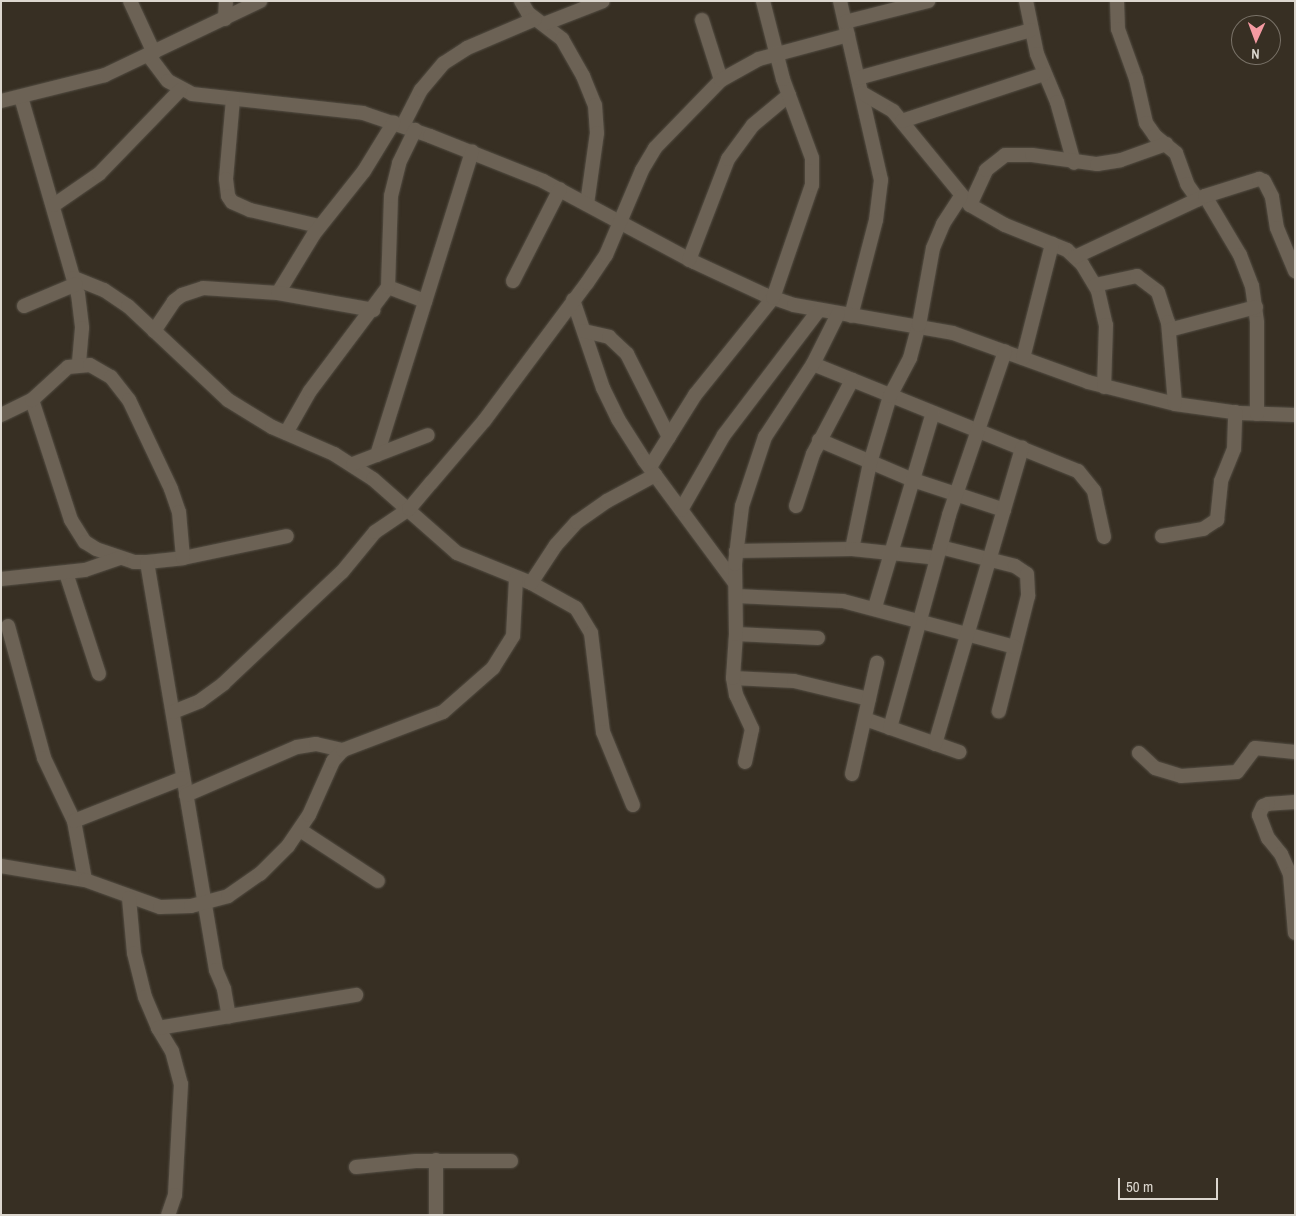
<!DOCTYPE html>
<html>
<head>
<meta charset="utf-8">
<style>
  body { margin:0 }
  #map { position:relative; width:1296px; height:1216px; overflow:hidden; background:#372f23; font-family:"Archivo Narrow",sans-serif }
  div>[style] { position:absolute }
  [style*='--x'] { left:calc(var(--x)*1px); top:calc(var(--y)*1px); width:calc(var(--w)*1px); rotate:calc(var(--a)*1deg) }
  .roads { filter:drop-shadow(0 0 1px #534d43) drop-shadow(0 0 1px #534d43) }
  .minor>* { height:14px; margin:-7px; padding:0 7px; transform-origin:7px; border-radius:7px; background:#6c6255 }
  .secondary>* { height:14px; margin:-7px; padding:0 7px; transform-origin:7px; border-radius:7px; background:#6c6255 }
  span { translate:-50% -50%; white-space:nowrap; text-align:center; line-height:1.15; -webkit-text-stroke:5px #372f23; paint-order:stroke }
  .frame { position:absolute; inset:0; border:2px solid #dcd7cf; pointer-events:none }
  .north { position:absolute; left:1231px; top:15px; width:50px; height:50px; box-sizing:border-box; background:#372f23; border:1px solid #797268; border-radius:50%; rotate:182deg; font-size:14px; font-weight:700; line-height:20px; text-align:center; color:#dcd7cf }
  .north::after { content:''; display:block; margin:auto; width:18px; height:22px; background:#f49aa2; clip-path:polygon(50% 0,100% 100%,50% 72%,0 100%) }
  .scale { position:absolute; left:1118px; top:1178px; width:100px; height:22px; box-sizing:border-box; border:2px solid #dcd7cf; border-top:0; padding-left:6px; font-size:15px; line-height:18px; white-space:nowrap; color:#dcd7cf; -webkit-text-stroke:4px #372f23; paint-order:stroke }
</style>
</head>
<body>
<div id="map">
  <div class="roads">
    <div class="minor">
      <div style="--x:130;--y:1;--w:57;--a:65.2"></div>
      <div style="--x:521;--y:1;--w:14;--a:60"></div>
      <div style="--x:528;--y:13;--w:43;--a:37.4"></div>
      <div style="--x:562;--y:39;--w:43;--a:60.4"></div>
      <div style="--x:583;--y:76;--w:31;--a:68"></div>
      <div style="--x:595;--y:105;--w:28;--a:86"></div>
      <div style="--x:597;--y:133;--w:72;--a:98"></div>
      <div style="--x:840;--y:1;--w:184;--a:77.1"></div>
      <div style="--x:881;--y:180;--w:40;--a:97.1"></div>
      <div style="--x:876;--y:220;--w:99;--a:104.6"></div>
      <div style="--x:1026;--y:1;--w:54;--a:78.3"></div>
      <div style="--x:1037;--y:54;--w:52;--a:67.4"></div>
      <div style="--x:1057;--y:102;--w:63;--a:74.4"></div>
      <div style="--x:1117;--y:1;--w:28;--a:88"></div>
      <div style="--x:1118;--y:29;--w:53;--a:70.2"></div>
      <div style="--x:1136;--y:79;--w:45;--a:77.2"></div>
      <div style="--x:1146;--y:123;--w:16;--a:55"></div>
      <div style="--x:1155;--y:136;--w:27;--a:39"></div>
      <div style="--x:1176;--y:153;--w:33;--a:70"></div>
      <div style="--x:1187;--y:184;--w:19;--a:55"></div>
      <div style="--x:225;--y:19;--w:18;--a:-87"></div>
      <div style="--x:702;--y:20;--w:63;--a:72.4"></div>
      <div style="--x:845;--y:22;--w:86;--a:-14.2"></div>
      <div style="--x:544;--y:24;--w:63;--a:-21.3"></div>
      <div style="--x:149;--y:56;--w:31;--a:53"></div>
      <div style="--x:168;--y:81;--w:27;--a:28"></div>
      <div style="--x:192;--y:94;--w:172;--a:6.3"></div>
      <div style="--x:363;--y:113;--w:71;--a:18.9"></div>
      <div style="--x:430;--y:136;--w:122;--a:21.7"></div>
      <div style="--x:543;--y:181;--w:171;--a:28.2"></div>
      <div style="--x:694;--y:262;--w:78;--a:24.9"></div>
      <div style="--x:765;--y:295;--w:31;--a:19"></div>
      <div style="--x:794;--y:305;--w:161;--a:10"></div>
      <div style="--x:953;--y:333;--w:144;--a:19.9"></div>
      <div style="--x:1088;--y:382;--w:90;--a:14.2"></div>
      <div style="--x:1175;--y:404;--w:66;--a:7.9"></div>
      <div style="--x:1240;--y:413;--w:55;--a:2.1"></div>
      <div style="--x:858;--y:78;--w:180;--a:-15.5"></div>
      <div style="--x:862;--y:93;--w:36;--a:30"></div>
      <div style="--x:893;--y:111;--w:122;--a:50.7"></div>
      <div style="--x:970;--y:205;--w:40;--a:29.7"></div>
      <div style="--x:1005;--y:225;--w:67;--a:22"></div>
      <div style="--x:1067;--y:250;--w:21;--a:43"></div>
      <div style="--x:1082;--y:264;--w:31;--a:59"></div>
      <div style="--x:1098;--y:291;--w:35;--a:77"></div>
      <div style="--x:1106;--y:325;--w:62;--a:91.8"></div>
      <div style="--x:21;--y:97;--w:205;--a:73.9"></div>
      <div style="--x:78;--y:294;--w:34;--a:83"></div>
      <div style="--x:82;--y:328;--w:35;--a:95"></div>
      <div style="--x:233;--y:99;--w:80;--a:95"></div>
      <div style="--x:226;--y:179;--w:17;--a:83"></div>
      <div style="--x:228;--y:196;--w:7;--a:56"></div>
      <div style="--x:232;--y:202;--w:20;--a:24"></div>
      <div style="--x:250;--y:210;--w:71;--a:13.1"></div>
      <div style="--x:902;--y:121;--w:150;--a:-18.3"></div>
      <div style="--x:403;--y:125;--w:39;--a:-63"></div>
      <div style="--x:421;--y:90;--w:35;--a:-50"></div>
      <div style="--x:444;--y:63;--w:27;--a:-33"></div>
      <div style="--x:467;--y:48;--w:74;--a:-23.1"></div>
      <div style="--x:1205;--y:196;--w:69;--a:59.3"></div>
      <div style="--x:1240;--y:255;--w:33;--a:69"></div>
      <div style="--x:1252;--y:286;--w:37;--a:82"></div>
      <div style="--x:1257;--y:323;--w:91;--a:90"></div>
      <div style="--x:54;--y:205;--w:55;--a:-34.6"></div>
      <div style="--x:99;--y:174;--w:117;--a:-46"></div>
      <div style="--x:970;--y:205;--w:38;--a:-65"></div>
      <div style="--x:986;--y:170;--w:24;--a:-38"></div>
      <div style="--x:1005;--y:155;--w:27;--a:0"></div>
      <div style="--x:1032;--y:155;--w:66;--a:7.9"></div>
      <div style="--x:1097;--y:164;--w:24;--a:-9"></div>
      <div style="--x:1121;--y:160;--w:48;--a:-19.6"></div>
      <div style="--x:1075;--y:257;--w:144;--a:-25.1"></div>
      <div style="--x:1205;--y:196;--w:57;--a:-17.5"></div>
      <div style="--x:1259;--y:179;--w:5;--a:22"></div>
      <div style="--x:1264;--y:181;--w:18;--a:63"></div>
      <div style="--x:1272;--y:197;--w:31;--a:81"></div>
      <div style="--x:1277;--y:228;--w:47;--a:67.3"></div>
      <div style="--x:689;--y:260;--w:108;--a:-68.9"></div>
      <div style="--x:728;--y:159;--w:42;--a:-53.7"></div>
      <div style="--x:753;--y:125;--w:47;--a:-39.8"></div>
      <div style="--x:74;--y:278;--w:32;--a:22"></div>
      <div style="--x:104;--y:290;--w:29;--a:34"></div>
      <div style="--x:128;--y:306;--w:137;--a:43.2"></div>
      <div style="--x:228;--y:400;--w:52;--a:31.5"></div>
      <div style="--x:272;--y:427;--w:68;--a:23.5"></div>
      <div style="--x:334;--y:454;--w:46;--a:32.7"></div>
      <div style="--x:373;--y:479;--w:112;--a:41.4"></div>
      <div style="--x:457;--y:553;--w:80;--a:22.1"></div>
      <div style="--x:531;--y:583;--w:51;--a:29.1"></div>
      <div style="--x:576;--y:608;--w:29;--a:59"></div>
      <div style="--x:591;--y:633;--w:100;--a:83.1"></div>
      <div style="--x:603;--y:732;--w:79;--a:67.7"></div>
      <div style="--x:513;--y:281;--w:103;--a:-62.9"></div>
      <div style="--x:1095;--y:285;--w:43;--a:-12.1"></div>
      <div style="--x:1137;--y:276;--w:26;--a:37"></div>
      <div style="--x:1158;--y:292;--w:32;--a:72"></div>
      <div style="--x:1168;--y:322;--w:82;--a:85.1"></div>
      <div style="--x:388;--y:287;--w:40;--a:21"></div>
      <div style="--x:278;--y:293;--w:69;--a:-58.6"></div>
      <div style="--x:314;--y:234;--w:80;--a:-51.6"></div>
      <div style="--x:364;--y:171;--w:57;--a:-58.5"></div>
      <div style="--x:573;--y:300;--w:93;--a:71.2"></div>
      <div style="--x:603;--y:388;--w:34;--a:64"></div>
      <div style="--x:618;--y:419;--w:49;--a:57.6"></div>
      <div style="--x:644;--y:460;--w:153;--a:53.5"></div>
      <div style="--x:24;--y:306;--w:56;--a:-22.9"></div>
      <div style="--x:1169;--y:330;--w:90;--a:-14.8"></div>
      <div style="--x:154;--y:331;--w:36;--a:-56"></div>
      <div style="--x:174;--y:301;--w:10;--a:-37"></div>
      <div style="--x:182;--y:295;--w:22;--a:-18"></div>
      <div style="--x:203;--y:288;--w:75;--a:3.8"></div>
      <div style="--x:278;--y:293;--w:97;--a:10.1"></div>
      <div style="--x:584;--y:331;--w:26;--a:13"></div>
      <div style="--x:609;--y:337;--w:25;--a:43"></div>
      <div style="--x:627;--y:354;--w:93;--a:63.2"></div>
      <div style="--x:1023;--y:358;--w:118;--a:-75.7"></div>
      <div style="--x:813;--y:364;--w:286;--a:22"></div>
      <div style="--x:1078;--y:471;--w:26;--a:51"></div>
      <div style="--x:1094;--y:491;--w:47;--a:77.7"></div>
      <div style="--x:32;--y:400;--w:126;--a:72"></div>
      <div style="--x:71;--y:520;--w:26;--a:58"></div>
      <div style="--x:85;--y:542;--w:13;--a:32"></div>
      <div style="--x:96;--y:549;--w:40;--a:18.9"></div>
      <div style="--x:134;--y:562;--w:13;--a:0"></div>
      <div style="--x:147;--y:562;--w:36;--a:-6"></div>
      <div style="--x:183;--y:558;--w:106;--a:-11.9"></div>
      <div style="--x:1;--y:415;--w:34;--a:-26"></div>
      <div style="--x:32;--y:400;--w:49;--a:-42.5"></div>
      <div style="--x:68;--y:367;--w:22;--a:-5"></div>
      <div style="--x:90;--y:365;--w:24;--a:30"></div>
      <div style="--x:111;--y:377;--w:29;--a:52"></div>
      <div style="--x:129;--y:400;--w:98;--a:64.7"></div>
      <div style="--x:171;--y:489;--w:24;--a:71"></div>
      <div style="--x:179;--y:512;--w:46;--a:85"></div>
      <div style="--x:286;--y:433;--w:48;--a:-60.3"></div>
      <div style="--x:310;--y:391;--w:130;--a:-53.1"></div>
      <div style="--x:388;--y:287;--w:91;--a:-88.1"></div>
      <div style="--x:391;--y:196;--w:34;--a:-76"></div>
      <div style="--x:399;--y:163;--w:37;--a:-64"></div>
      <div style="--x:819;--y:440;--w:102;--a:23.1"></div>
      <div style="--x:913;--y:480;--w:96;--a:18.2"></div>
      <div style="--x:377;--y:455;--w:318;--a:-72.6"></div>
      <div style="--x:353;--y:464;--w:80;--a:-21.1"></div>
      <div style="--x:650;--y:467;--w:85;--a:-58"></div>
      <div style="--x:695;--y:395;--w:124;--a:-51.2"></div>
      <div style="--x:773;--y:298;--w:120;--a:-71"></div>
      <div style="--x:812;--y:185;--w:27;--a:-90"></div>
      <div style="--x:812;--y:158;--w:84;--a:-110.2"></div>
      <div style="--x:783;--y:79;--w:81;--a:-104.4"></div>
      <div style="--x:796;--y:506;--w:55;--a:-71.9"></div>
      <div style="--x:813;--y:454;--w:84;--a:-62.2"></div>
      <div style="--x:681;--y:510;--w:86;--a:-60.2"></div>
      <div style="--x:724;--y:435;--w:156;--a:-52.8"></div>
      <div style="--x:1162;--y:536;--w:42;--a:-9.7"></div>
      <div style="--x:1203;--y:529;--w:17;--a:-33"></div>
      <div style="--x:1217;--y:520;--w:39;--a:-84"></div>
      <div style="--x:1221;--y:481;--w:35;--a:-68"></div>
      <div style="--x:1234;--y:449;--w:37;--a:-88"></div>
      <div style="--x:940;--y:547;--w:77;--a:14.2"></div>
      <div style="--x:1015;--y:566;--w:14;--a:34"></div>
      <div style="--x:1027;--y:574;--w:22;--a:87"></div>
      <div style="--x:1028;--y:596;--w:119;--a:104.2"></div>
      <div style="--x:852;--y:549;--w:88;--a:-78.2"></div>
      <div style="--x:870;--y:463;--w:70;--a:-73.4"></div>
      <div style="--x:890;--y:396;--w:43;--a:-62.2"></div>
      <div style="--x:910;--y:358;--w:34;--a:-75"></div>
      <div style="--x:919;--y:325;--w:78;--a:-79.7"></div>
      <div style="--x:933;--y:248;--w:26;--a:-67"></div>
      <div style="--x:943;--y:224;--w:33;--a:-57"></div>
      <div style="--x:736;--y:551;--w:116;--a:-1"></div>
      <div style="--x:852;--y:549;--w:85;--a:6"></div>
      <div style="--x:147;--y:562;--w:414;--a:80.4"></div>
      <div style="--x:216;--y:970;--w:21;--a:67"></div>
      <div style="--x:224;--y:989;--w:28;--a:80"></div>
      <div style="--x:66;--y:573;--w:106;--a:71.9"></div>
      <div style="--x:1;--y:579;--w:84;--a:-6.1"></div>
      <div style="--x:85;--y:570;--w:37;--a:-19"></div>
      <div style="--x:531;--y:583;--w:45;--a:-56.7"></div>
      <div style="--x:556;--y:545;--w:31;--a:-48"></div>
      <div style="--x:577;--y:522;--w:37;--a:-35"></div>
      <div style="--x:607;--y:501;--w:55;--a:-28.4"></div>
      <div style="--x:736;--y:596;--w:107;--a:2.7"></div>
      <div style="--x:843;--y:601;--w:178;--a:15"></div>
      <div style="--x:875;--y:607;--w:202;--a:-73.4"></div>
      <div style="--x:8;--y:626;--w:137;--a:74.7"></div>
      <div style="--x:44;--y:758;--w:70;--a:64.5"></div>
      <div style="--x:74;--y:821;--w:60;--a:79.4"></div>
      <div style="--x:736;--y:634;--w:82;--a:2.8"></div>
      <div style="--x:733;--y:678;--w:61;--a:2.8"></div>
      <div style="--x:794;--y:681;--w:77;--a:13.5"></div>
      <div style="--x:173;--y:712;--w:29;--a:-22"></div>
      <div style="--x:200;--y:701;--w:29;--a:-36"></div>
      <div style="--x:223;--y:684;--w:163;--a:-43.3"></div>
      <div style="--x:342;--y:572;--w:52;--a:-50.5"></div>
      <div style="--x:375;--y:532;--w:41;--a:-34.1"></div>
      <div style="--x:409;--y:509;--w:35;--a:-50"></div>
      <div style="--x:432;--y:482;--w:80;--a:-49.6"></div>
      <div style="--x:484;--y:421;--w:172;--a:-53.3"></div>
      <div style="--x:587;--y:283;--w:34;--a:-56"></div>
      <div style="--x:606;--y:255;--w:92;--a:-67"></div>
      <div style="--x:642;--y:170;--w:26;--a:-59"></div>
      <div style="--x:655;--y:148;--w:95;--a:-45.9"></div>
      <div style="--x:721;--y:80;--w:43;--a:-28.9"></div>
      <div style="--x:759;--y:59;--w:92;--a:-15.1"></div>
      <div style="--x:865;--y:719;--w:100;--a:19.3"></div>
      <div style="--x:890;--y:728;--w:221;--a:-74.5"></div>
      <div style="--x:949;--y:515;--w:173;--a:-71.1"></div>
      <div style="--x:935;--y:744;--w:309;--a:-73.6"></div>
      <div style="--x:1139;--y:753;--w:22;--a:43"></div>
      <div style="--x:1155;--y:768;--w:27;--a:17"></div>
      <div style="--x:1181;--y:776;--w:56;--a:-4.1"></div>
      <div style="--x:1237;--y:772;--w:30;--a:-53"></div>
      <div style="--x:1255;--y:748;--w:40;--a:5.7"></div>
      <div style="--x:745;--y:762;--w:34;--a:-78"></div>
      <div style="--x:752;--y:729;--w:38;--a:-115"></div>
      <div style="--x:736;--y:695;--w:17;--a:-100"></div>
      <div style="--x:733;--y:678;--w:44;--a:-86.1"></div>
      <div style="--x:736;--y:634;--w:70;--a:-90.8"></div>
      <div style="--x:735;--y:564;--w:58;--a:-83.1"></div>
      <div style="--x:742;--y:506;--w:73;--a:-71.6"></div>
      <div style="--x:765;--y:437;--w:87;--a:-56.7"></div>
      <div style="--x:813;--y:364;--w:56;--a:-63.4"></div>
      <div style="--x:852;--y:774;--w:114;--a:-77.3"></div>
      <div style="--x:186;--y:795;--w:121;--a:-23.4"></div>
      <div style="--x:297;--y:747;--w:19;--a:-9"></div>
      <div style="--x:316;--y:744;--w:28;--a:13"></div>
      <div style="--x:1295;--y:802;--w:27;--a:176"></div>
      <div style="--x:1268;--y:804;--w:5;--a:158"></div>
      <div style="--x:1263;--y:806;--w:10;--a:114"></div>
      <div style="--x:1259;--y:815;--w:25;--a:69"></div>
      <div style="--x:1268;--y:838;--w:21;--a:51"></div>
      <div style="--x:1281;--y:854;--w:22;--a:66"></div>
      <div style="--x:1290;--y:874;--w:59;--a:85.2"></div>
      <div style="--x:74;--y:821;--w:117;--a:-21.5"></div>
      <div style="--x:300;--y:830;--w:93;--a:33.2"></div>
      <div style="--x:1;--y:866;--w:85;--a:9.5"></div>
      <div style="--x:85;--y:880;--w:80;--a:19.8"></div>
      <div style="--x:160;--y:907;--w:31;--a:-2"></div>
      <div style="--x:191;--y:906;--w:38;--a:-15"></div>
      <div style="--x:228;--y:896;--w:39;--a:-35"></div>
      <div style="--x:260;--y:874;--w:40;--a:-45"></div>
      <div style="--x:288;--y:846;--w:37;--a:-56"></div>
      <div style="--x:309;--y:815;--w:59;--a:-66"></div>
      <div style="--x:333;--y:761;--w:15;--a:-48"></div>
      <div style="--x:343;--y:750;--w:107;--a:-20.8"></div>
      <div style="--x:443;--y:712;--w:67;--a:-41.3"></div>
      <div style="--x:493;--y:668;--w:38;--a:-58"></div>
      <div style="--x:513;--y:636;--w:58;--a:-87"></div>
      <div style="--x:129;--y:898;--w:55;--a:84.8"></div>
      <div style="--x:134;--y:953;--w:45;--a:76"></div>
      <div style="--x:145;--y:997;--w:34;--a:67"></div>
      <div style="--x:158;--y:1028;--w:27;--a:59"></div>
      <div style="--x:172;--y:1051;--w:34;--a:75"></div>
      <div style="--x:181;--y:1084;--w:111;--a:93.1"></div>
      <div style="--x:175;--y:1195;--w:21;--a:109"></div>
      <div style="--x:158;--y:1028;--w:201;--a:-9.5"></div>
      <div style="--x:356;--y:1167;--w:60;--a:-5.7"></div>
      <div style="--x:416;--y:1161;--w:95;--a:0"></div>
      <div style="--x:436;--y:1215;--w:55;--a:-90"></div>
    </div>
    <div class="secondary">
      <div style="--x:1;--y:101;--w:107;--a:-14"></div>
      <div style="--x:105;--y:75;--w:172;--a:-25.5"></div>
    </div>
  </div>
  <div class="frame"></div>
  <div class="north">N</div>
  <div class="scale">50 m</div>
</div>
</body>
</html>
